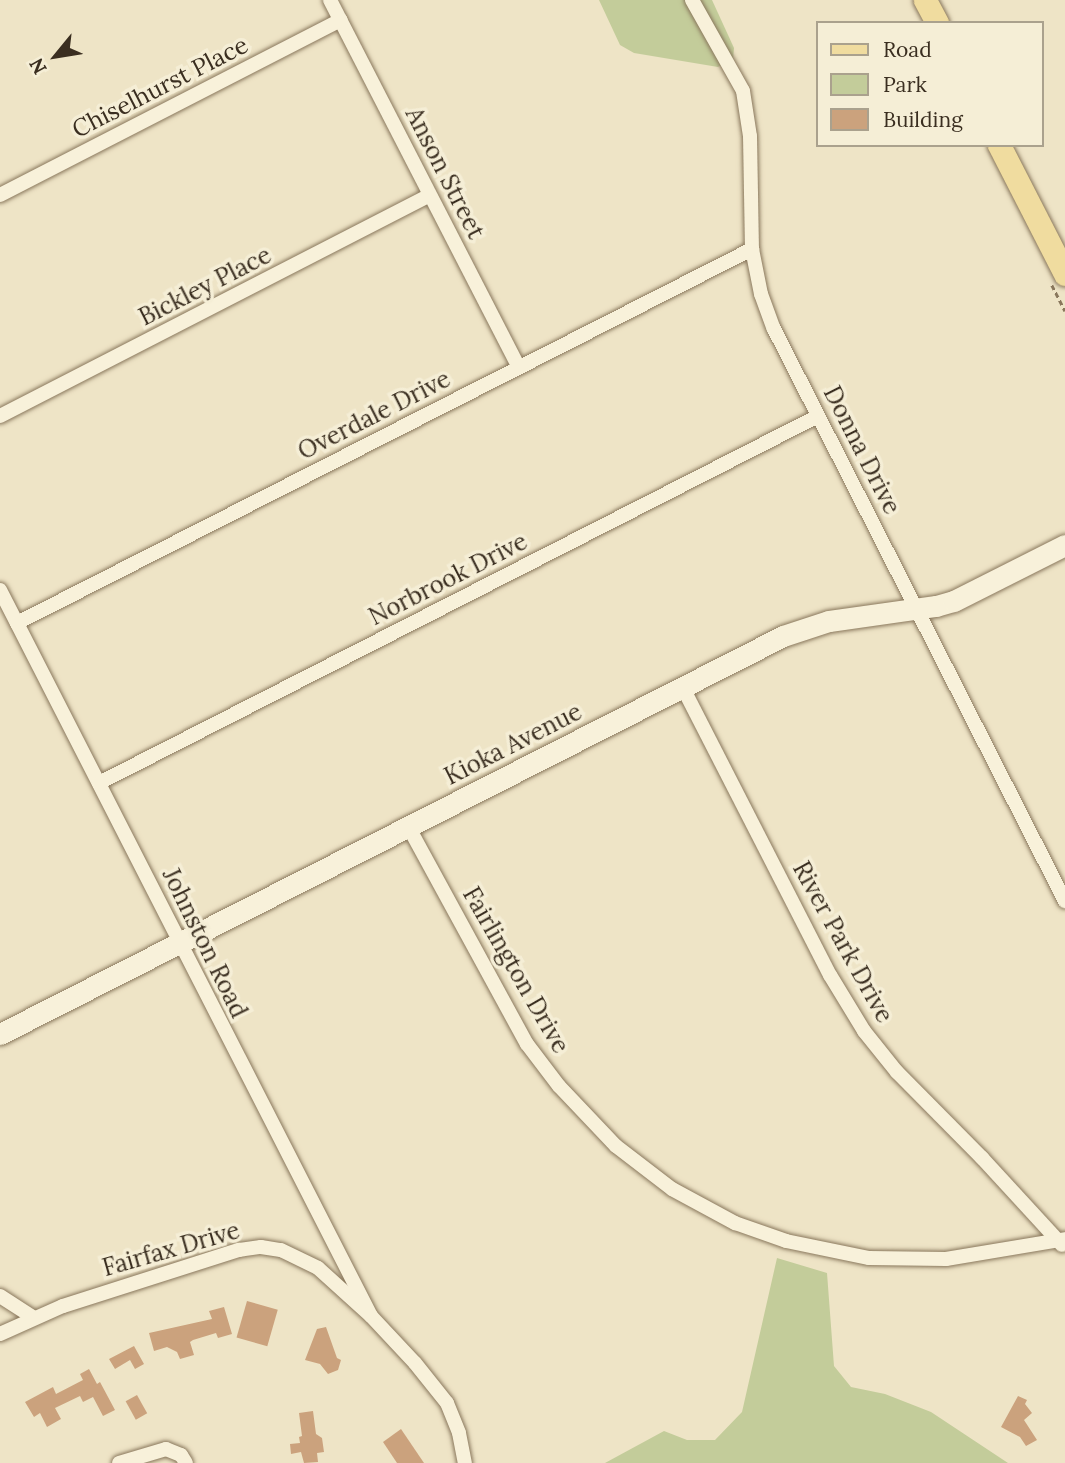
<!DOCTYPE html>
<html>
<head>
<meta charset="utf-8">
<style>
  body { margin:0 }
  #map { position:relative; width:1065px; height:1463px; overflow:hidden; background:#eee4c6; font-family:Lora,serif }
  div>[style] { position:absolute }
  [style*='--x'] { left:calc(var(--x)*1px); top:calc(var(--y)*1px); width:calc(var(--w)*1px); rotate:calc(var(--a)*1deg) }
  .green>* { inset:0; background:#c3cc9a }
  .building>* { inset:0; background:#cba27d; transform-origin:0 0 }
  .path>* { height:2.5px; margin-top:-1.25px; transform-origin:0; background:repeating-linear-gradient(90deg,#89775c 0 5px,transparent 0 8.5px) }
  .roads { filter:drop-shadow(0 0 2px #89775c) drop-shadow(0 0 2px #89775c) }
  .street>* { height:14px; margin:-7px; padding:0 7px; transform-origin:7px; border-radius:7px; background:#f8f1da }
  .secondary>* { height:21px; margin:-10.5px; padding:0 10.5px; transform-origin:10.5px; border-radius:10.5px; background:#f8f1da }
  .primary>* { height:23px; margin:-11.5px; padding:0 11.5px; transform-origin:11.5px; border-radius:11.5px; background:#f0dc9f }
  span { translate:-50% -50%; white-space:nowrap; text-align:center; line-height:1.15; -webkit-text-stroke:7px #f5eed6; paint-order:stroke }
  .street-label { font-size:24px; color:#3a2e20 }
  .legend { position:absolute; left:816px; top:21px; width:228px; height:126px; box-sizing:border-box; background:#f5eed6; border:2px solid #aaa18d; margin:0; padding:9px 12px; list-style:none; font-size:21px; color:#3a2e20 }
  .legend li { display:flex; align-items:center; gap:14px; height:35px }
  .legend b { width:35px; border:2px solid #aaa18d }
  .north { position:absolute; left:21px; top:21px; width:70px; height:70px; -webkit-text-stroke:5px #f5eed6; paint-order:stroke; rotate:240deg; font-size:19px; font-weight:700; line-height:28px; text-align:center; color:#3a2e20 }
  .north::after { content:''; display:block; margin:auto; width:24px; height:32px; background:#3a2e20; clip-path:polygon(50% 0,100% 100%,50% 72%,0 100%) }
</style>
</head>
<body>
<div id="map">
  <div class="green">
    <div style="clip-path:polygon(599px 0,712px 0,734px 48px,733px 59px,718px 67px,634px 53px,620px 45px)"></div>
    <div style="clip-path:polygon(777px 1258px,827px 1273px,834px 1366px,851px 1387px,885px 1394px,931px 1412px,1008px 1463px,605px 1463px,664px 1431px,687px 1440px,715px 1440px,742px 1412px)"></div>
  </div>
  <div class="building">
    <div style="left:247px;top:1301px;width:32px;height:38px;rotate:16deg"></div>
    <div style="clip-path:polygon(224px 1307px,232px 1334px,218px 1338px,216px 1333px,193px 1340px,190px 1342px,194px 1355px,180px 1359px,177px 1352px,167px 1347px,154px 1351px,149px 1333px,212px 1319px,209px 1311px)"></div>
    <div style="clip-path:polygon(326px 1327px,337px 1358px,341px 1360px,338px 1370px,328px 1374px,320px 1364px,305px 1360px,317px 1329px)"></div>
    <div style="clip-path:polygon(134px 1346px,144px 1364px,135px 1369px,130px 1360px,115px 1369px,109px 1359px)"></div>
    <div style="clip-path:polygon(89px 1369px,97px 1384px,100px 1382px,115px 1410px,103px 1416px,93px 1397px,83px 1402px,80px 1396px,55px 1408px,61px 1419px,47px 1427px,40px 1413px,34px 1417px,25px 1402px,53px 1387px,56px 1394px,83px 1380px,80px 1374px)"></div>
    <div style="left:137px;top:1395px;width:21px;height:13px;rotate:61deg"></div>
    <div style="clip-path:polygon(1018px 1396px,1027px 1400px,1025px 1404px,1032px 1413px,1024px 1420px,1037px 1440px,1026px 1446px,1020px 1437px,1001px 1427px)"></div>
    <div style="clip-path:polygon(313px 1411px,316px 1434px,322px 1438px,324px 1452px,317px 1453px,318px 1462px,304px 1463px,301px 1452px,291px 1454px,290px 1444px,300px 1443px,299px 1437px,302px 1436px,299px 1413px)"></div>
    <div style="clip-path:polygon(401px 1429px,424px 1463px,397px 1463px,383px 1442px)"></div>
  </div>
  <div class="path">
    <div style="--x:1052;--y:285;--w:29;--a:63"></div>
  </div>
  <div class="roads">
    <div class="street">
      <div style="--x:330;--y:0;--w:413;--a:62.8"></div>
      <div style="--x:692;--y:0;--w:104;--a:60.7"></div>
      <div style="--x:743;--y:91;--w:46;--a:81.2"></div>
      <div style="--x:750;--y:136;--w:113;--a:89"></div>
      <div style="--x:752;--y:249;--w:46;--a:78.7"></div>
      <div style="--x:761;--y:294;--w:37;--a:70"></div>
      <div style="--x:774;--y:329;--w:642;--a:63.04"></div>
      <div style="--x:0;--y:195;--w:383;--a:-27.2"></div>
      <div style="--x:0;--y:416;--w:483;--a:-27.2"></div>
      <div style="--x:0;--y:590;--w:815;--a:62.93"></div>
      <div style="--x:17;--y:623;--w:825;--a:-26.97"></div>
      <div style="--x:683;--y:688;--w:322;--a:62.9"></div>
      <div style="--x:830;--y:975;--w:66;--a:58.7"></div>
      <div style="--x:864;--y:1031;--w:53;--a:51.2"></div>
      <div style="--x:897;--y:1072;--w:121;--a:45.3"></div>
      <div style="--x:982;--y:1158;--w:118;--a:47.4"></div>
      <div style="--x:99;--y:783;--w:807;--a:-27.04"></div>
      <div style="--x:408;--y:826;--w:248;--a:61.4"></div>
      <div style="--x:527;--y:1044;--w:53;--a:52.7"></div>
      <div style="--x:559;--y:1086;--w:83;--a:46.5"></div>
      <div style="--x:616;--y:1146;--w:71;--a:37.5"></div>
      <div style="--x:672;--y:1189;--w:72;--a:28.4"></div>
      <div style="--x:735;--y:1223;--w:54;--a:19.4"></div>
      <div style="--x:786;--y:1241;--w:85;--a:11.6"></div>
      <div style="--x:869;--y:1258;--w:77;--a:0.7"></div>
      <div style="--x:946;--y:1259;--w:121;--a:-9.5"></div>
      <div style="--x:0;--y:1296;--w:40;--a:32.9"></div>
      <div style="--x:0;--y:1334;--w:69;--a:-24"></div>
      <div style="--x:63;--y:1306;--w:185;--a:-17.7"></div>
      <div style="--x:239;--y:1250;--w:22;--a:-8"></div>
      <div style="--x:261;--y:1247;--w:20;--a:9"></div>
      <div style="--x:281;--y:1250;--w:41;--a:25.9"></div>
      <div style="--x:318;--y:1268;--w:72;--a:42.2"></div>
      <div style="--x:371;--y:1316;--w:64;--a:46.9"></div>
      <div style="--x:415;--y:1363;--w:51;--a:51.3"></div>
      <div style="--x:447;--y:1403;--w:32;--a:68"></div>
      <div style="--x:459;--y:1433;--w:31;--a:79"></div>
      <div style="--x:119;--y:1463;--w:49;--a:-16.6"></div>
      <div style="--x:166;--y:1449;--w:16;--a:22"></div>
      <div style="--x:181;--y:1455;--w:9;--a:58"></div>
    </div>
    <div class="secondary">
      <div style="--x:0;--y:1034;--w:878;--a:-26.94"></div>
      <div style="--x:783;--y:636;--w:48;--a:-18.1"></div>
      <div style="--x:829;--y:621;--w:108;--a:-8"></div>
      <div style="--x:936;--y:606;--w:19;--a:-16"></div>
      <div style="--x:954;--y:601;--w:124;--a:-26.8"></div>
    </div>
    <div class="primary">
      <div style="--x:925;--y:0;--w:26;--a:62"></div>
      <div style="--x:999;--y:145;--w:145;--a:62.9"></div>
    </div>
  </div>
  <div class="street-label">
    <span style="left:160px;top:87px;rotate:-27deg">Chiselhurst Place</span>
    <span style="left:445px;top:173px;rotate:63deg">Anson Street</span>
    <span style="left:205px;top:286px;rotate:-27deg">Bickley Place</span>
    <span style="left:374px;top:415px;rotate:-27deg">Overdale Drive</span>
    <span style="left:862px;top:450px;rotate:63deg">Donna Drive</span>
    <span style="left:448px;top:579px;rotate:-27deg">Norbrook Drive</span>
    <span style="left:513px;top:744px;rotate:-27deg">Kioka Avenue</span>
    <span style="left:843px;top:942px;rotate:61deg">River Park Drive</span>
    <span style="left:205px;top:943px;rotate:64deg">Johnston Road</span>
    <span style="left:516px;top:970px;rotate:60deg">Fairlington Drive</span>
    <span style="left:171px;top:1249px;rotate:-16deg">Fairfax Drive</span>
  </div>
  <ul class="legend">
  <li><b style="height:9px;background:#f0dc9f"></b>Road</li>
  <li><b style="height:19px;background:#c3cc9a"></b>Park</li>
  <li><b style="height:19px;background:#cba27d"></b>Building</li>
  </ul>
  <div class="north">N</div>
</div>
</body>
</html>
